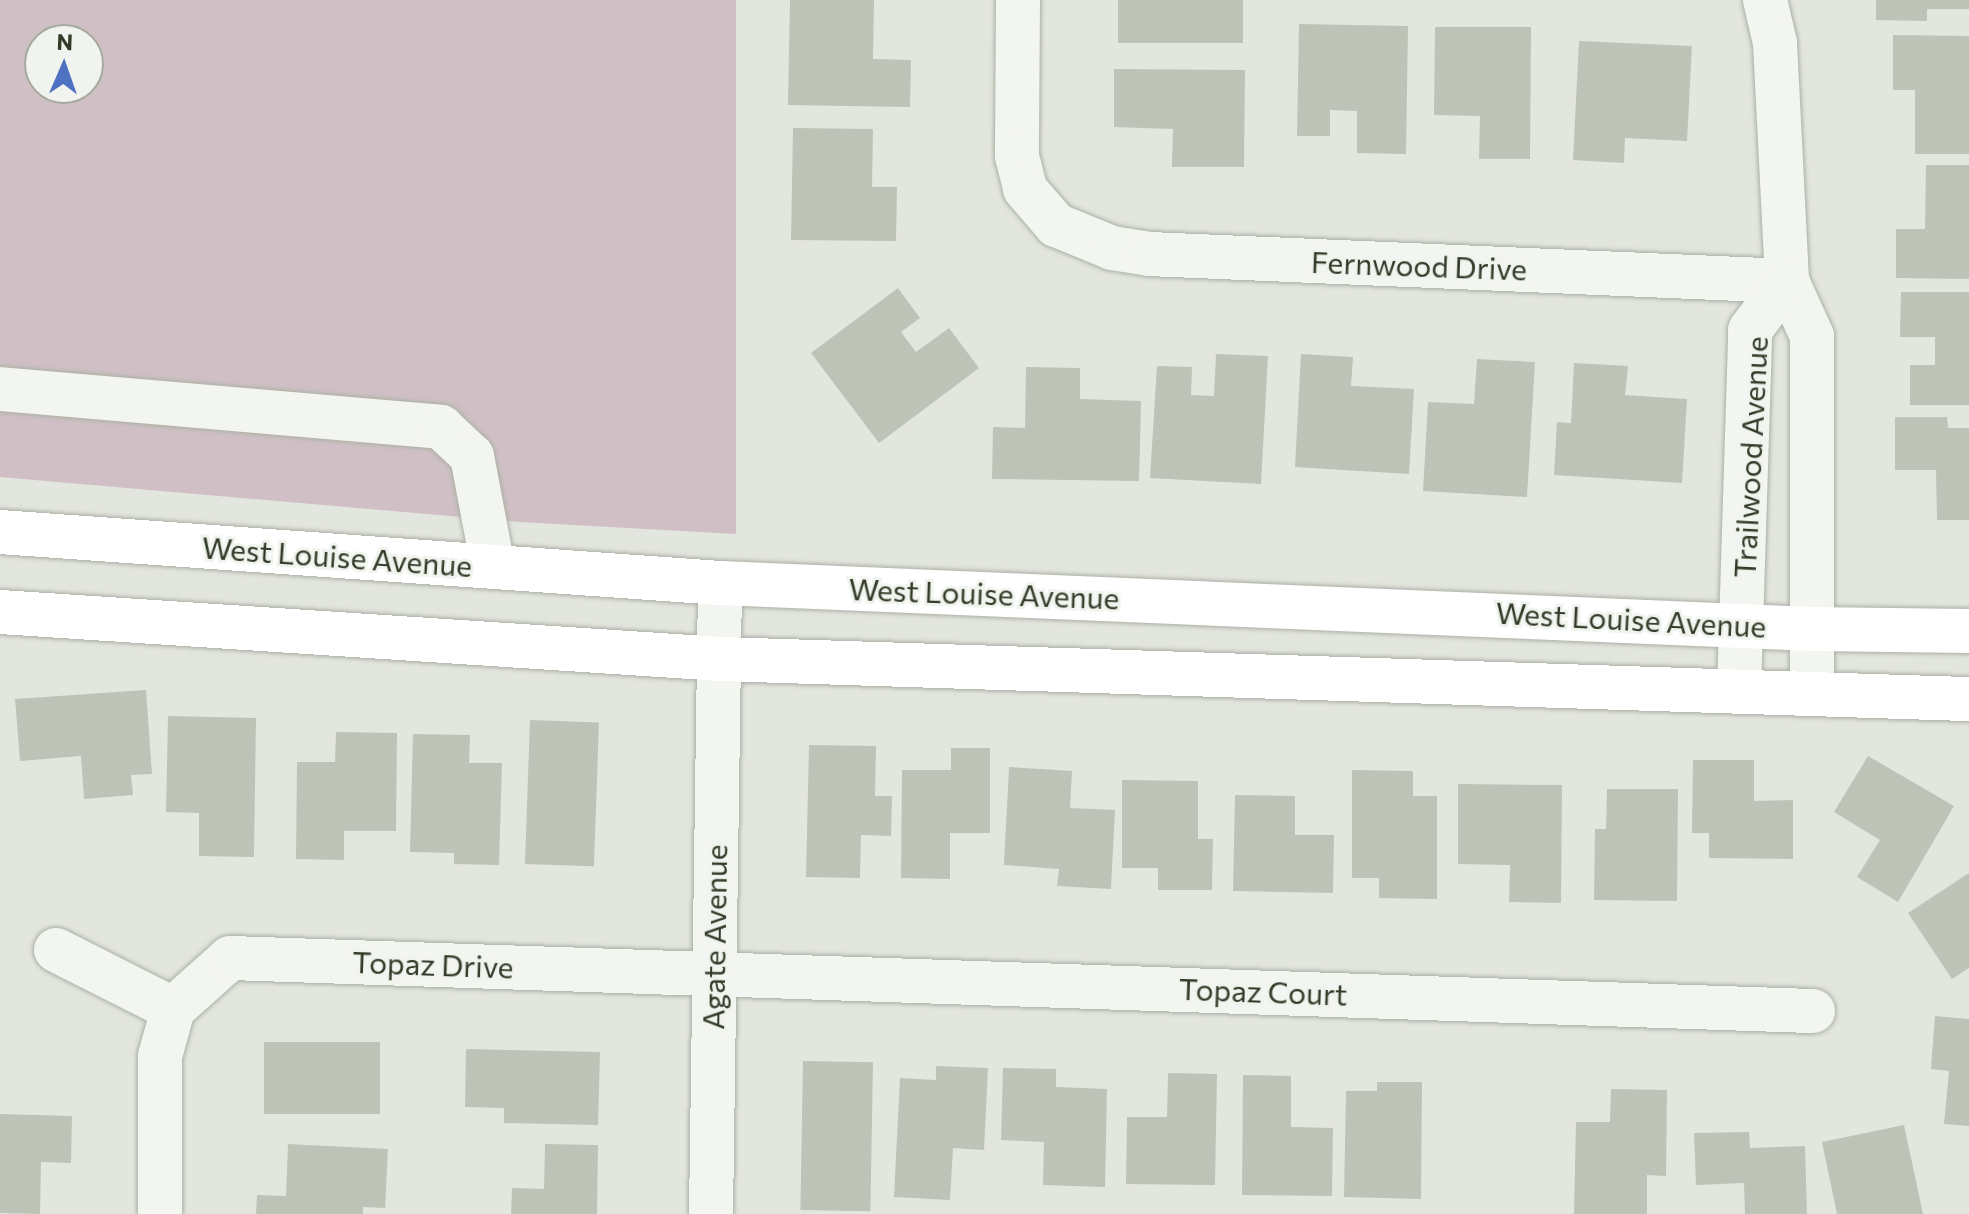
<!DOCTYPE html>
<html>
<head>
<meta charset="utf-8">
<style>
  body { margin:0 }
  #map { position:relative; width:1969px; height:1214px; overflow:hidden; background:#e3e6de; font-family:Commissioner,sans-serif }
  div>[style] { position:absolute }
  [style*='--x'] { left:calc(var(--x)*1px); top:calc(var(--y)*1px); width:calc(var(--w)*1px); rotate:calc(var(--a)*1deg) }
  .green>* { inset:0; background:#d0c0c6 }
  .building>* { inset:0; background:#bdc3b6; transform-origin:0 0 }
  .roads { filter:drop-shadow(0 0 2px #abb0a4) drop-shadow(0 0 2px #abb0a4) }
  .minor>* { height:44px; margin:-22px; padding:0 22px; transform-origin:22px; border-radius:22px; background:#f3f5f1 }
  .major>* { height:44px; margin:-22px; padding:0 22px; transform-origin:22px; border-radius:22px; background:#fff }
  span { translate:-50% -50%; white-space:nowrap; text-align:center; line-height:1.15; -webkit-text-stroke:6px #f1f4ee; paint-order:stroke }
  .street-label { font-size:30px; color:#333c29 }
  .north { position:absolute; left:24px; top:24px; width:80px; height:80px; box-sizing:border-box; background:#f1f4ee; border:2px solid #a5aa9f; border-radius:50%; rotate:2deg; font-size:22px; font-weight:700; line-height:32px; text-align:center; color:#333c29 }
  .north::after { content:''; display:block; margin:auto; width:28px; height:36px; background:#4e71c1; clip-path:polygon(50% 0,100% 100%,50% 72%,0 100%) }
</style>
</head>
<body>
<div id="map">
  <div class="green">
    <div style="clip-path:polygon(evenodd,0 0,736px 0,736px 534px,519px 522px,0 477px,0 0,40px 40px,88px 40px,88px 88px,40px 88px,40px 40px)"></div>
  </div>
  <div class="building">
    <div style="clip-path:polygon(790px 0,874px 0,873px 59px,911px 60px,910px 107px,788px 105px)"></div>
    <div style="left:1118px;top:0;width:125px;height:43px"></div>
    <div style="clip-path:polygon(1876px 0,1969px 0,1969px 9px,1927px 9px,1927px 21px,1876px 20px)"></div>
    <div style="clip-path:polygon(1299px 24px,1408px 26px,1406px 154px,1357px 153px,1357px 111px,1330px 110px,1330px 136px,1297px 136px)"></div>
    <div style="clip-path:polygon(1435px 27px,1531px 27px,1530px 159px,1479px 159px,1480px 116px,1434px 115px)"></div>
    <div style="clip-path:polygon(1893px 35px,1969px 36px,1969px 154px,1915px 154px,1915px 90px,1893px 90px)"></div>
    <div style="clip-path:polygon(1579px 41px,1692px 46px,1687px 141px,1625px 138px,1624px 163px,1573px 160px)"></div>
    <div style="clip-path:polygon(1114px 69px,1245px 70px,1244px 167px,1172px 167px,1173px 129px,1114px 127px)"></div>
    <div style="clip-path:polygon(793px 128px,873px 129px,872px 187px,897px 187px,896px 241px,791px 240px)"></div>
    <div style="clip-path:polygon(1926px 165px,1969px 165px,1969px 279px,1896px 278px,1896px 229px,1925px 229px)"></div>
    <div style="clip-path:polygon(898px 288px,920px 318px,901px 332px,916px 352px,949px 328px,979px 368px,879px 443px,811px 353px)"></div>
    <div style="clip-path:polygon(1901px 292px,1969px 292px,1969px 405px,1910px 405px,1910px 365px,1935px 365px,1935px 337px,1900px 337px)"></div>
    <div style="clip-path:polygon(1216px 354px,1268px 356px,1261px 484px,1150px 478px,1157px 366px,1192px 367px,1191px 395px,1214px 396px)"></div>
    <div style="clip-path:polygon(1301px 354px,1353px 357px,1351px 386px,1414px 389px,1409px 474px,1295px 467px)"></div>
    <div style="clip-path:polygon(1477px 359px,1535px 362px,1527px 497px,1423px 491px,1428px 402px,1474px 404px)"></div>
    <div style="clip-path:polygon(1574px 363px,1628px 366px,1625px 395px,1687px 399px,1682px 483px,1554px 475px,1557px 422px,1571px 423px)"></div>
    <div style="clip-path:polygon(1026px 367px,1080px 368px,1080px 399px,1141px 401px,1139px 481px,992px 479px,993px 427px,1025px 428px)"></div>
    <div style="clip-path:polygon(1895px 417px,1947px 417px,1948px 428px,1969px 428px,1969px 520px,1937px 520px,1936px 470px,1895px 470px)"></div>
    <div style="clip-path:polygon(146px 690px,152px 774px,131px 775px,133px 795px,84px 799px,81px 756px,20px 761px,15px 699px)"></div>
    <div style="clip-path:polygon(168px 716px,256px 718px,254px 857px,199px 856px,199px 813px,166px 812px)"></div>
    <div style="left:530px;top:720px;width:69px;height:144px;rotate:2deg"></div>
    <div style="clip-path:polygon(336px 732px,397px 733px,396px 831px,344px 831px,344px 860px,296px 859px,297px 762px,335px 762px)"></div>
    <div style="clip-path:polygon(413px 734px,470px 735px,469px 763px,502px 763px,499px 865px,454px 864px,454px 853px,410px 852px)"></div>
    <div style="clip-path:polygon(809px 745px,876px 746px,875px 796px,892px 796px,891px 836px,861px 835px,860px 878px,806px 877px)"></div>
    <div style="clip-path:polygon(951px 748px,990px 748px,990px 833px,950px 833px,950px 879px,901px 878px,902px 770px,951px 770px)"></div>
    <div style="clip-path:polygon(1868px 756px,1954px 806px,1898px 902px,1857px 877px,1880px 840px,1834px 812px)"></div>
    <div style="clip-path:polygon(1693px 760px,1754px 760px,1754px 801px,1793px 800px,1793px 859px,1709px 858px,1709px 833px,1692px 833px)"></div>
    <div style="clip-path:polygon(1009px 767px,1072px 771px,1070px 808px,1115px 810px,1111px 889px,1057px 886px,1059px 869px,1004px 865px)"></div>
    <div style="clip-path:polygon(1352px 770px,1413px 771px,1413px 796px,1437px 796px,1437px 899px,1379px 898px,1379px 878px,1352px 878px)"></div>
    <div style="clip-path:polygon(1122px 780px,1198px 781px,1198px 839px,1213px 839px,1212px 890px,1158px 890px,1158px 868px,1122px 868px)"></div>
    <div style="clip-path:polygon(1458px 784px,1562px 785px,1561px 903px,1509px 902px,1510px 865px,1458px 864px)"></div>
    <div style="clip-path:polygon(1607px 789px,1678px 789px,1677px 901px,1594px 900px,1595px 829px,1606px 829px)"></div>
    <div style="clip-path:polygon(1235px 795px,1295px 796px,1295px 835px,1334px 835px,1333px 893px,1233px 891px)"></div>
    <div style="clip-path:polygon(1969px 873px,1969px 968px,1952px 979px,1908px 913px)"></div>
    <div style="clip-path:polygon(1935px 1016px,1969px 1019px,1969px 1126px,1944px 1124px,1949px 1071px,1931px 1069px)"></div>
    <div style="left:264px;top:1042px;width:116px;height:72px"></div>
    <div style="clip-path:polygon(466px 1049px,600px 1052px,598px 1125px,504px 1123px,504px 1108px,465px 1107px)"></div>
    <div style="left:803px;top:1061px;width:70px;height:149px;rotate:1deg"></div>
    <div style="clip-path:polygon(936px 1066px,988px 1068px,984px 1150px,953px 1148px,950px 1200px,894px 1197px,900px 1078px,936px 1080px)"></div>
    <div style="clip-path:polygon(1003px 1068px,1056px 1069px,1056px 1087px,1107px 1089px,1105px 1187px,1043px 1185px,1044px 1142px,1001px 1140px)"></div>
    <div style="clip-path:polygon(1168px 1073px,1217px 1074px,1215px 1185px,1126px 1184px,1127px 1117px,1167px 1117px)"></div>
    <div style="clip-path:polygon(1243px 1075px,1291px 1076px,1291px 1127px,1333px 1128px,1332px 1196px,1242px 1195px)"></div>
    <div style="clip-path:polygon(1377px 1082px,1422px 1082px,1421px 1199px,1344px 1197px,1346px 1091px,1377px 1091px)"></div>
    <div style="clip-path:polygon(1611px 1089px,1667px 1090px,1666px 1176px,1647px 1175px,1647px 1214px,1574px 1214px,1576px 1122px,1610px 1122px)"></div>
    <div style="clip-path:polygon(0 1114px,72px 1116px,71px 1163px,41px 1162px,40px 1214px,0 1213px)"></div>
    <div style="clip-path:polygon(1904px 1125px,1923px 1214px,1837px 1214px,1822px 1142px)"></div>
    <div style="clip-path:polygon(1749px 1132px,1750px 1148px,1805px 1146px,1807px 1214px,1745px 1214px,1744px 1183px,1696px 1185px,1694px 1133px)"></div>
    <div style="clip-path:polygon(288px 1144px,388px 1149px,385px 1208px,363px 1207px,363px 1214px,256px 1214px,257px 1195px,286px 1196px)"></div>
    <div style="clip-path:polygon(545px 1144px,598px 1145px,597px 1214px,511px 1214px,512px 1188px,544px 1189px)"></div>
  </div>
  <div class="roads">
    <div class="minor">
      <div style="--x:1018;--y:0;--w:156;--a:90.4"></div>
      <div style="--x:1017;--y:156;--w:34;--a:76"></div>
      <div style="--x:1025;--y:189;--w:48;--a:49.3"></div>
      <div style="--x:1056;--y:225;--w:61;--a:22.3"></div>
      <div style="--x:1112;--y:248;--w:37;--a:9"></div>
      <div style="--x:1149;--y:254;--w:639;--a:2.42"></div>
      <div style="--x:1765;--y:0;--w:44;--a:76.9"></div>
      <div style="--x:1775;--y:43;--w:238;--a:87.1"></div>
      <div style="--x:1787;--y:281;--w:60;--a:65.6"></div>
      <div style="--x:1812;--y:336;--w:357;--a:90"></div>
      <div style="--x:0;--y:389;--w:443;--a:4.9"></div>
      <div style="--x:441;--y:427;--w:42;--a:43.1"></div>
      <div style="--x:472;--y:456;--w:113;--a:79.3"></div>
      <div style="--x:1739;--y:690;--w:360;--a:-88.2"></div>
      <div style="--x:1750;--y:330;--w:61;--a:-52.9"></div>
      <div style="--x:56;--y:950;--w:131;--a:26.8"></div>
      <div style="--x:173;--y:1009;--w:76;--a:-41.8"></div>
      <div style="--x:230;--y:958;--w:1584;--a:1.92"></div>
      <div style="--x:160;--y:1214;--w:158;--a:-90"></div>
      <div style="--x:160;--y:1056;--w:49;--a:-74.5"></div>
      <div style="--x:711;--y:1214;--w:631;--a:-89.18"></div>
    </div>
    <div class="major">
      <div style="--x:0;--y:532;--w:722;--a:4.05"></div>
      <div style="--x:720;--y:583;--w:1093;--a:2.41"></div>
      <div style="--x:1812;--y:629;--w:157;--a:0.7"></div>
      <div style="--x:0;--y:612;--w:723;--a:3.73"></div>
      <div style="--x:721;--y:659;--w:1249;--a:1.84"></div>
    </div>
  </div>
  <div class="street-label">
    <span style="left:1419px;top:265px;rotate:2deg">Fernwood Drive</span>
    <span style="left:1750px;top:457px;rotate:-87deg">Trailwood Avenue</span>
    <span style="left:337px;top:556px;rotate:4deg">West Louise Avenue</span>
    <span style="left:984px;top:593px;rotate:2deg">West Louise Avenue</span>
    <span style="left:1631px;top:619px;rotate:3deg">West Louise Avenue</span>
    <span style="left:714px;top:937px;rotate:-89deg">Agate Avenue</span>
    <span style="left:433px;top:964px;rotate:2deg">Topaz Drive</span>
    <span style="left:1263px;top:991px;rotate:2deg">Topaz Court</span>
  </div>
  <div class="north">N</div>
</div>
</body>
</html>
